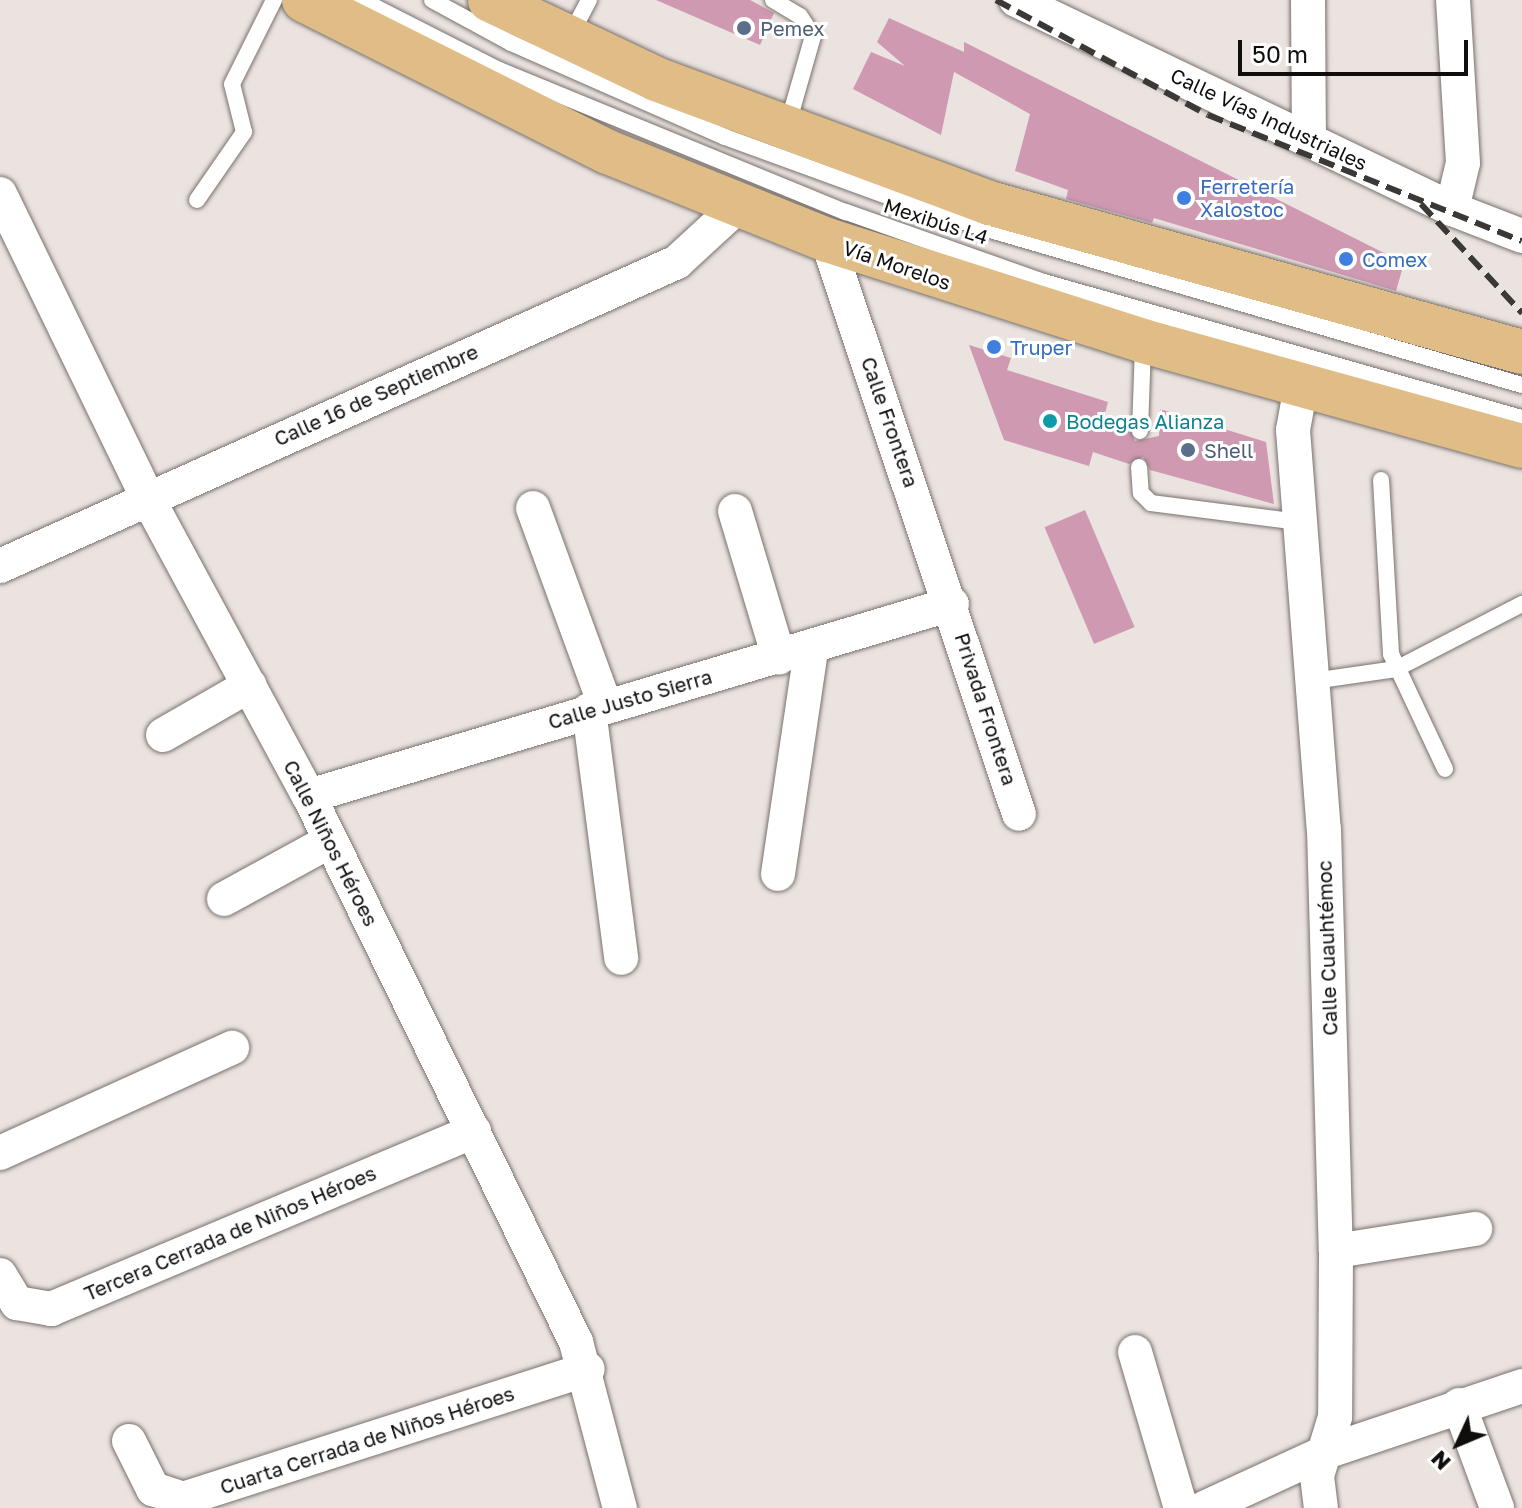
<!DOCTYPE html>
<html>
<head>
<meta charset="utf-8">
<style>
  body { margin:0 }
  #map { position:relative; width:1522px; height:1508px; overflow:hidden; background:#ebe3df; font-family:"Golos Text",sans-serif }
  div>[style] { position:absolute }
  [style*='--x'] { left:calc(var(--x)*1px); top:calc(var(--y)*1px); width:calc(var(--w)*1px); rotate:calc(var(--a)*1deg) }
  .building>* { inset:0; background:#cf99b2; transform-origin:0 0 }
  .roads { filter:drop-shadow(0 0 2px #78716d) drop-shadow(0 0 2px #78716d) }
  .lane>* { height:16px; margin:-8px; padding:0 8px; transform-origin:8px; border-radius:8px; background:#fff }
  .street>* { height:34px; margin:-17px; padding:0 17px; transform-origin:17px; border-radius:17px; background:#fff }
  .primary>* { height:44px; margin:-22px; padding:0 22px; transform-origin:22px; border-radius:22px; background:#e0bc86 }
  .rail>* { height:6px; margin-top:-3px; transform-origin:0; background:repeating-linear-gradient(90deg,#3b3836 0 16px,transparent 0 24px) }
  .dots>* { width:22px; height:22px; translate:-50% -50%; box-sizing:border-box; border:4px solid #fff; border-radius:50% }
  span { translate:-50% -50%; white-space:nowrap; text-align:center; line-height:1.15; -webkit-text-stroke:6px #fff; paint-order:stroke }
  .service-label { font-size:20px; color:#4e5e75 }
  .left { translate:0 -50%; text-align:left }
  .street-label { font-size:20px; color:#100e0d }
  .shop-label { font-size:20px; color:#366cbe }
  .culture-label { font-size:20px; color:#0d838f }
  .north { position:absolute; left:1418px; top:1404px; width:80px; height:80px; -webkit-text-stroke:6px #fff; paint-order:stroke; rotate:226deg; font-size:22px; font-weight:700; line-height:32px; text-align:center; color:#100e0d }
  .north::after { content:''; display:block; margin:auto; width:28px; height:36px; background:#100e0d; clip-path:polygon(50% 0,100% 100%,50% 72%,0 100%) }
  .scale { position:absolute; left:1238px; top:40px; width:230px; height:36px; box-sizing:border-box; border:4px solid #100e0d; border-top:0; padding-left:10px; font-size:24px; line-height:28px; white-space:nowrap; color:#100e0d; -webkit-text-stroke:6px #fff; paint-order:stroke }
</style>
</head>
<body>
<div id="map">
  <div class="building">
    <div style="clip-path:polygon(656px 0,750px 0,774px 13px,760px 45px)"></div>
    <div style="clip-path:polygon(889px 18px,964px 52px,964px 42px,1404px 263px,1396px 291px,1154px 218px,1152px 223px,1066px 199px,1068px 190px,1015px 171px,1030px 114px,954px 72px,941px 135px,853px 89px,871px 52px,905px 66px,877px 42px)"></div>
    <div style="clip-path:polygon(969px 345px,1011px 358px,1007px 370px,1108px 402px,1103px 421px,1129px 428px,1135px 441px,1159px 436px,1160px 409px,1266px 442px,1274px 504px,1150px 470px,1143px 457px,1129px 464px,1093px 452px,1089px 466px,1004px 440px)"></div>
    <div style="left:1085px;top:510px;width:127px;height:44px;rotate:67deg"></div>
  </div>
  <div class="roads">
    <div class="lane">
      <div style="--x:361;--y:0;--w:155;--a:26.9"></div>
      <div style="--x:499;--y:70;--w:375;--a:22.3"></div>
      <div style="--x:846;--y:212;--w:210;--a:19.5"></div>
      <div style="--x:1044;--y:282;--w:497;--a:15.9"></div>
      <div style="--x:432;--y:0;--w:90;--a:28.6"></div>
      <div style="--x:511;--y:43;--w:234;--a:23.7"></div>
      <div style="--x:725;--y:137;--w:228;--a:20"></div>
      <div style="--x:939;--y:215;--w:607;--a:16.26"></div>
      <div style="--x:773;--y:0;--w:31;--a:31"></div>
      <div style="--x:800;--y:16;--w:24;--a:57"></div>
      <div style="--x:813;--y:36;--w:91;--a:105.9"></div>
      <div style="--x:569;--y:38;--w:43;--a:-62.2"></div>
      <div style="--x:197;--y:200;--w:83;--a:-55.3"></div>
      <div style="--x:244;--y:132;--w:49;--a:-104"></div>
      <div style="--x:232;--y:84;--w:94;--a:-63.4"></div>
      <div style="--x:1140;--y:431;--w:88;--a:-88"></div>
      <div style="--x:1139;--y:467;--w:26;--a:86"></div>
      <div style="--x:1141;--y:493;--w:14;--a:45"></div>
      <div style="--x:1151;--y:503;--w:149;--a:7.3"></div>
      <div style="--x:1381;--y:480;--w:174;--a:86.7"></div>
      <div style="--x:1391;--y:654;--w:127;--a:64.8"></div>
      <div style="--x:1313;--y:681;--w:84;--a:-8.2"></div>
      <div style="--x:1396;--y:669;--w:142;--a:-27.3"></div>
    </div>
    <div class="street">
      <div style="--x:1016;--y:0;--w:484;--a:25.6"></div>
      <div style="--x:1452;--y:209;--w:75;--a:21.1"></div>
      <div style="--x:1308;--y:0;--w:136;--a:89.6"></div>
      <div style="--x:0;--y:194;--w:337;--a:64.1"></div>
      <div style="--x:147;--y:497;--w:340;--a:61.6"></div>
      <div style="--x:309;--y:796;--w:608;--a:63.94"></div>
      <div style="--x:576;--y:1342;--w:172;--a:75.2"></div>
      <div style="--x:1452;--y:209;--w:47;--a:-76.6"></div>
      <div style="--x:1463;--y:163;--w:163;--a:-93.5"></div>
      <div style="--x:827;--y:240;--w:605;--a:71.51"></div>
      <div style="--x:1301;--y:386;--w:45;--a:100.3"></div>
      <div style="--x:1293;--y:430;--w:400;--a:85.6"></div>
      <div style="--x:1324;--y:829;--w:422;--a:88.4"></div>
      <div style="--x:1336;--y:1251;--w:166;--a:90.3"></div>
      <div style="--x:1335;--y:1417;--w:62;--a:107"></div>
      <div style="--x:1317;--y:1476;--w:32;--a:83"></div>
      <div style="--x:533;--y:508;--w:210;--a:69.9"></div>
      <div style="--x:735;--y:511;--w:153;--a:73.3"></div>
      <div style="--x:0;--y:566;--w:742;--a:-24.18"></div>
      <div style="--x:677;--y:262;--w:83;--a:-42.6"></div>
      <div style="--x:589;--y:710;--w:250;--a:82.6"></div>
      <div style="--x:163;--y:735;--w:100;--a:-29.9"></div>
      <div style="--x:309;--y:796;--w:671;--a:-16.63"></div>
      <div style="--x:778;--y:874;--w:226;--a:-81.6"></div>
      <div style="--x:224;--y:899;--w:121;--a:-28.7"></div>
      <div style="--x:0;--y:1153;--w:255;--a:-24.4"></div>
      <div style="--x:1336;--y:1251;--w:141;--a:-9"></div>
      <div style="--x:0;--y:1275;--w:33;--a:59"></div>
      <div style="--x:17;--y:1303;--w:35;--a:10"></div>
      <div style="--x:51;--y:1309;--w:459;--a:-22.8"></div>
      <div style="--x:1135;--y:1352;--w:163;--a:73.6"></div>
      <div style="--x:1459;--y:1405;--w:110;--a:69.7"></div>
      <div style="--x:129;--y:1441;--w:54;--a:63.4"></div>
      <div style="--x:153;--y:1489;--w:32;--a:18"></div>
      <div style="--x:183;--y:1499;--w:425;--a:-17.8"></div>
      <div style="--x:1204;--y:1508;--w:134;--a:-24.7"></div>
      <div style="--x:1326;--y:1452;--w:207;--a:-18.6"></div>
    </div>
    <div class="primary">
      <div style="--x:304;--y:0;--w:340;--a:26.6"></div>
      <div style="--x:608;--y:152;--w:236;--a:21.9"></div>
      <div style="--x:827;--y:240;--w:332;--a:17.7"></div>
      <div style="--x:1143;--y:341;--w:393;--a:15.5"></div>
      <div style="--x:490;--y:0;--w:184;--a:25.4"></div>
      <div style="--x:656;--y:79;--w:355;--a:20.4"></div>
      <div style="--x:989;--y:203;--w:553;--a:15.62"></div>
    </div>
  </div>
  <div class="rail">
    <div style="--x:996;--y:0;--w:241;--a:28.5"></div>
    <div style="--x:1208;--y:115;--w:338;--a:21.9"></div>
    <div style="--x:1421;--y:204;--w:149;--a:47.2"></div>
  </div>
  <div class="dots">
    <div style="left:744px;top:28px;background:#5c6f8a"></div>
    <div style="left:1184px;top:198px;background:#3f7fe0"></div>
    <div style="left:1346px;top:259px;background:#3f7fe0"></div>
    <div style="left:994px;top:347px;background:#3f7fe0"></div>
    <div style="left:1050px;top:421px;background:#0f9aa8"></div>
    <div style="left:1188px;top:450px;background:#5c6f8a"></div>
  </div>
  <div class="service-label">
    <span class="left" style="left:760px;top:28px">Pemex</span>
    <span class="left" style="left:1204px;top:450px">Shell</span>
  </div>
  <div class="street-label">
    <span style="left:1269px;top:119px;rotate:25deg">Calle Vías Industriales</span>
    <span style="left:936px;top:221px;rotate:18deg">Mexibús L4</span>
    <span style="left:897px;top:265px;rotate:19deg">Vía Morelos</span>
    <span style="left:376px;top:395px;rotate:-24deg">Calle 16 de Septiembre</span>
    <span style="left:890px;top:422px;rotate:71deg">Calle Frontera</span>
    <span style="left:630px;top:699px;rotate:-16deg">Calle Justo Sierra</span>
    <span style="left:986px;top:709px;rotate:72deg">Privada Frontera</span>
    <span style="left:331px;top:843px;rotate:63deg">Calle Niños Héroes</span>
    <span style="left:1327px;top:948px;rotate:-92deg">Calle Cuauhtémoc</span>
    <span style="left:230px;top:1233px;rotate:-23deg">Tercera Cerrada de Niños Héroes</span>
    <span style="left:367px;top:1440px;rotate:-18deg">Cuarta Cerrada de Niños Héroes</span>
  </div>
  <div class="shop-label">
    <span class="left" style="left:1200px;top:198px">Ferretería<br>Xalostoc</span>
    <span class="left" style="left:1362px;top:259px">Comex</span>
    <span class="left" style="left:1010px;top:347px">Truper</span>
  </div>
  <div class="culture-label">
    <span class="left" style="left:1066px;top:421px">Bodegas Alianza</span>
  </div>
  <div class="north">N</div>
  <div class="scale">50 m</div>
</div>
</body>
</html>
